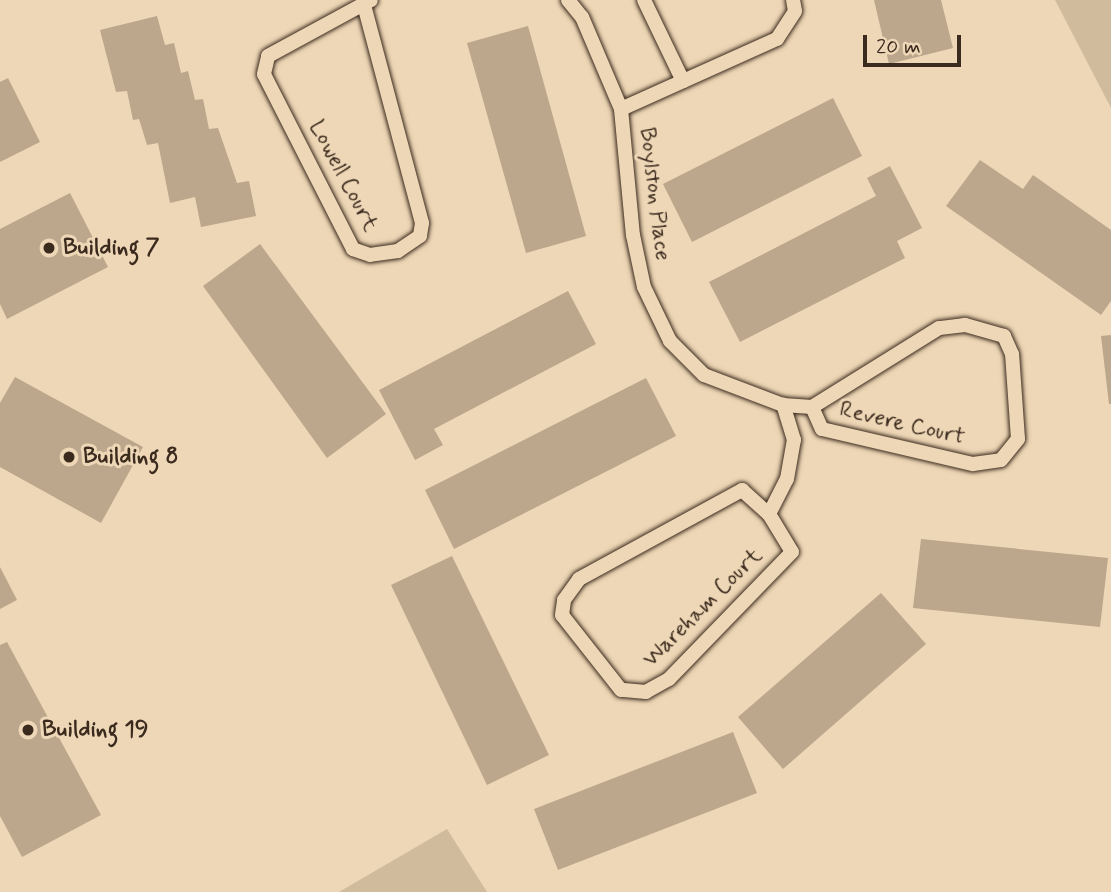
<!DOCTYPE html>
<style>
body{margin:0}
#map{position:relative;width:1111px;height:892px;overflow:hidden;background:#eed7b6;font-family:Mynerve,sans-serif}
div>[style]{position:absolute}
.green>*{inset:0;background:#d0bb9d}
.building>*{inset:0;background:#bca68c}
.roads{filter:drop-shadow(0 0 2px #3b2a1e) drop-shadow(0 0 2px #3b2a1e)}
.lane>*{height:14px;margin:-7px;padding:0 7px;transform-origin:7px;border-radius:7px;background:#eed7b6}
.dots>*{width:19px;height:19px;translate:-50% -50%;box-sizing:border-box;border:4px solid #eed7b6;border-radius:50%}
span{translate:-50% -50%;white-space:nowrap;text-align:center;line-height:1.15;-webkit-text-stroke:6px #eed7b6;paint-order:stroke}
.street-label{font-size:23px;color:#3b2a1e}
.poi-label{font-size:23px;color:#3b2a1e;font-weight:700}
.left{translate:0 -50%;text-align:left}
.scale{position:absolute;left:863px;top:35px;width:98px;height:32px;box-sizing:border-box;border:4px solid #3b2a1e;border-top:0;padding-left:9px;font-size:21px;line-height:24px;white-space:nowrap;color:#3b2a1e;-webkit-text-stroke:5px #eed7b6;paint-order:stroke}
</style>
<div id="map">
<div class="green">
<div style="clip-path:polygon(1055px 0,1111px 0,1111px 108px)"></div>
<div style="clip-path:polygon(447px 829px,487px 892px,339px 892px)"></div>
</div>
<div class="building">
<div style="clip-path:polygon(874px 0,941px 0,953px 48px,889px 64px)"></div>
<div style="clip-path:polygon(157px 16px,165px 45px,174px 43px,181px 73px,188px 71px,195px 100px,203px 99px,209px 129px,218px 128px,237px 183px,249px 181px,256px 216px,201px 227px,195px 197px,170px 203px,158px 143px,147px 145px,139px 119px,133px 120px,127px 91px,116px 92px,100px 30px)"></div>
<div style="clip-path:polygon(528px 26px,586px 236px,526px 253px,467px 43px)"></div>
<div style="clip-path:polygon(8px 78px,40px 142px,0 162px,0 82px)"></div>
<div style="clip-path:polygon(833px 98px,862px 156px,692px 242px,663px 184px)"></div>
<div style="clip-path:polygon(980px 160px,1023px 189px,1033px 175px,1111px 230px,1111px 301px,1101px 315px,946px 206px)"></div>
<div style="clip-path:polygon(890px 166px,922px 228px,897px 241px,905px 258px,740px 342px,709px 282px,876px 196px,867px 178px)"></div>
<div style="clip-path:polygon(70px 193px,108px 267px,7px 319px,0 304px,0 229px)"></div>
<div style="clip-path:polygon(260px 244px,386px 414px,327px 458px,203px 286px)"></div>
<div style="clip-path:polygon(568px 291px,596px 344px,434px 429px,443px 445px,415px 460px,379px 390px)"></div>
<div style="clip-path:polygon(1111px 335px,1111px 404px,1109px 404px,1101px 336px)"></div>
<div style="clip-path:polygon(15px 377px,143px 447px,101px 523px,0 467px,0 403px)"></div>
<div style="clip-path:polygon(646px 378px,676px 436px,454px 549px,425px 490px)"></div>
<div style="clip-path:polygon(921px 539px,1108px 558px,1100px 627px,913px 608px)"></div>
<div style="clip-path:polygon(452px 556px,549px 755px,487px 785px,391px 585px)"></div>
<div style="clip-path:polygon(0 567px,17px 600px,0 609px)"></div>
<div style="clip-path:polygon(881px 593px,926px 644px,783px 769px,738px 717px)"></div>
<div style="clip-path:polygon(7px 642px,101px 815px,22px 857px,0 816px,0 645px)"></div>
<div style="clip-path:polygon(733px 732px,757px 793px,558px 870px,534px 809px)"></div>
</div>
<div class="roads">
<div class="lane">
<div style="left:568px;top:0;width:22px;rotate:51deg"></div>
<div style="left:582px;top:17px;width:100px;rotate:67deg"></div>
<div style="left:621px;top:109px;width:127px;rotate:84.6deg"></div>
<div style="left:633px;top:235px;width:53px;rotate:78.1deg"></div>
<div style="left:644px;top:287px;width:60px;rotate:64.3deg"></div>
<div style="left:670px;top:341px;width:48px;rotate:45deg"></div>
<div style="left:704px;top:375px;width:85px;rotate:20.8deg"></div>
<div style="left:783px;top:405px;width:29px;rotate:4deg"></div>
<div style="left:812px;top:407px;width:24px;rotate:66deg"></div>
<div style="left:822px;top:429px;width:155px;rotate:13.1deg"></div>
<div style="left:973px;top:464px;width:28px;rotate:-8deg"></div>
<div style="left:1001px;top:460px;width:27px;rotate:-51deg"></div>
<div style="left:1018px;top:439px;width:85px;rotate:-94deg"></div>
<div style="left:1012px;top:354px;width:20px;rotate:-114deg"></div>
<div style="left:1004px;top:336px;width:41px;rotate:-164.2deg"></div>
<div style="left:965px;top:325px;width:26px;rotate:173deg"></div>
<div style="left:939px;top:328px;width:150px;rotate:148.1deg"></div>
<div style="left:644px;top:0;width:90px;rotate:64.3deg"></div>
<div style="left:364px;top:5px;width:226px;rotate:75.1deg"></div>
<div style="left:422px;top:223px;width:13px;rotate:99deg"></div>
<div style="left:420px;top:236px;width:27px;rotate:146deg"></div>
<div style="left:398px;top:251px;width:28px;rotate:172deg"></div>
<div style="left:370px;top:255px;width:18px;rotate:-161deg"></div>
<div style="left:353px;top:249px;width:196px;rotate:-117deg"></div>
<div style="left:264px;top:74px;width:18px;rotate:-77deg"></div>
<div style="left:268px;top:56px;width:117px;rotate:-28.5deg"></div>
<div style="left:621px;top:109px;width:171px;rotate:-24.2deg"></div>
<div style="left:777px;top:39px;width:33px;rotate:-57deg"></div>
<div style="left:795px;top:11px;width:11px;rotate:-100deg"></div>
<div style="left:742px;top:490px;width:36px;rotate:42deg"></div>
<div style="left:769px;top:514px;width:44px;rotate:58.8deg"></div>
<div style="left:792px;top:552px;width:177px;rotate:134.1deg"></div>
<div style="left:669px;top:679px;width:26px;rotate:151deg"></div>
<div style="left:646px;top:692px;width:25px;rotate:-175deg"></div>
<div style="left:621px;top:690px;width:95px;rotate:-128.2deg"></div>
<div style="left:562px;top:615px;width:15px;rotate:-82deg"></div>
<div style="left:564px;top:600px;width:26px;rotate:-54deg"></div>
<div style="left:579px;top:579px;width:186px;rotate:-28.6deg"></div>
<div style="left:769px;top:514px;width:39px;rotate:-63deg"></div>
<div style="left:787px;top:479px;width:40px;rotate:-80deg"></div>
<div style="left:794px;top:440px;width:37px;rotate:-107deg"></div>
</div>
</div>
<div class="dots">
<div style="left:49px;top:248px;background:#3b2a1e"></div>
<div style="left:69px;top:457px;background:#3b2a1e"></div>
<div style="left:28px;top:730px;background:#3b2a1e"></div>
</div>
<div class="street-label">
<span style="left:343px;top:176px;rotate:62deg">Lowell Court</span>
<span style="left:654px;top:194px;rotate:83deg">Boylston Place</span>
<span style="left:902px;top:424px;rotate:13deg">Revere Court</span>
<span style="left:703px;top:608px;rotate:-45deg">Wareham Court</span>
</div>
<div class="poi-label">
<span class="left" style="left:63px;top:248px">Building 7</span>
<span class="left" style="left:83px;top:457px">Building 8</span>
<span class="left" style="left:42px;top:730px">Building 19</span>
</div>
<div class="scale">20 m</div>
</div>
